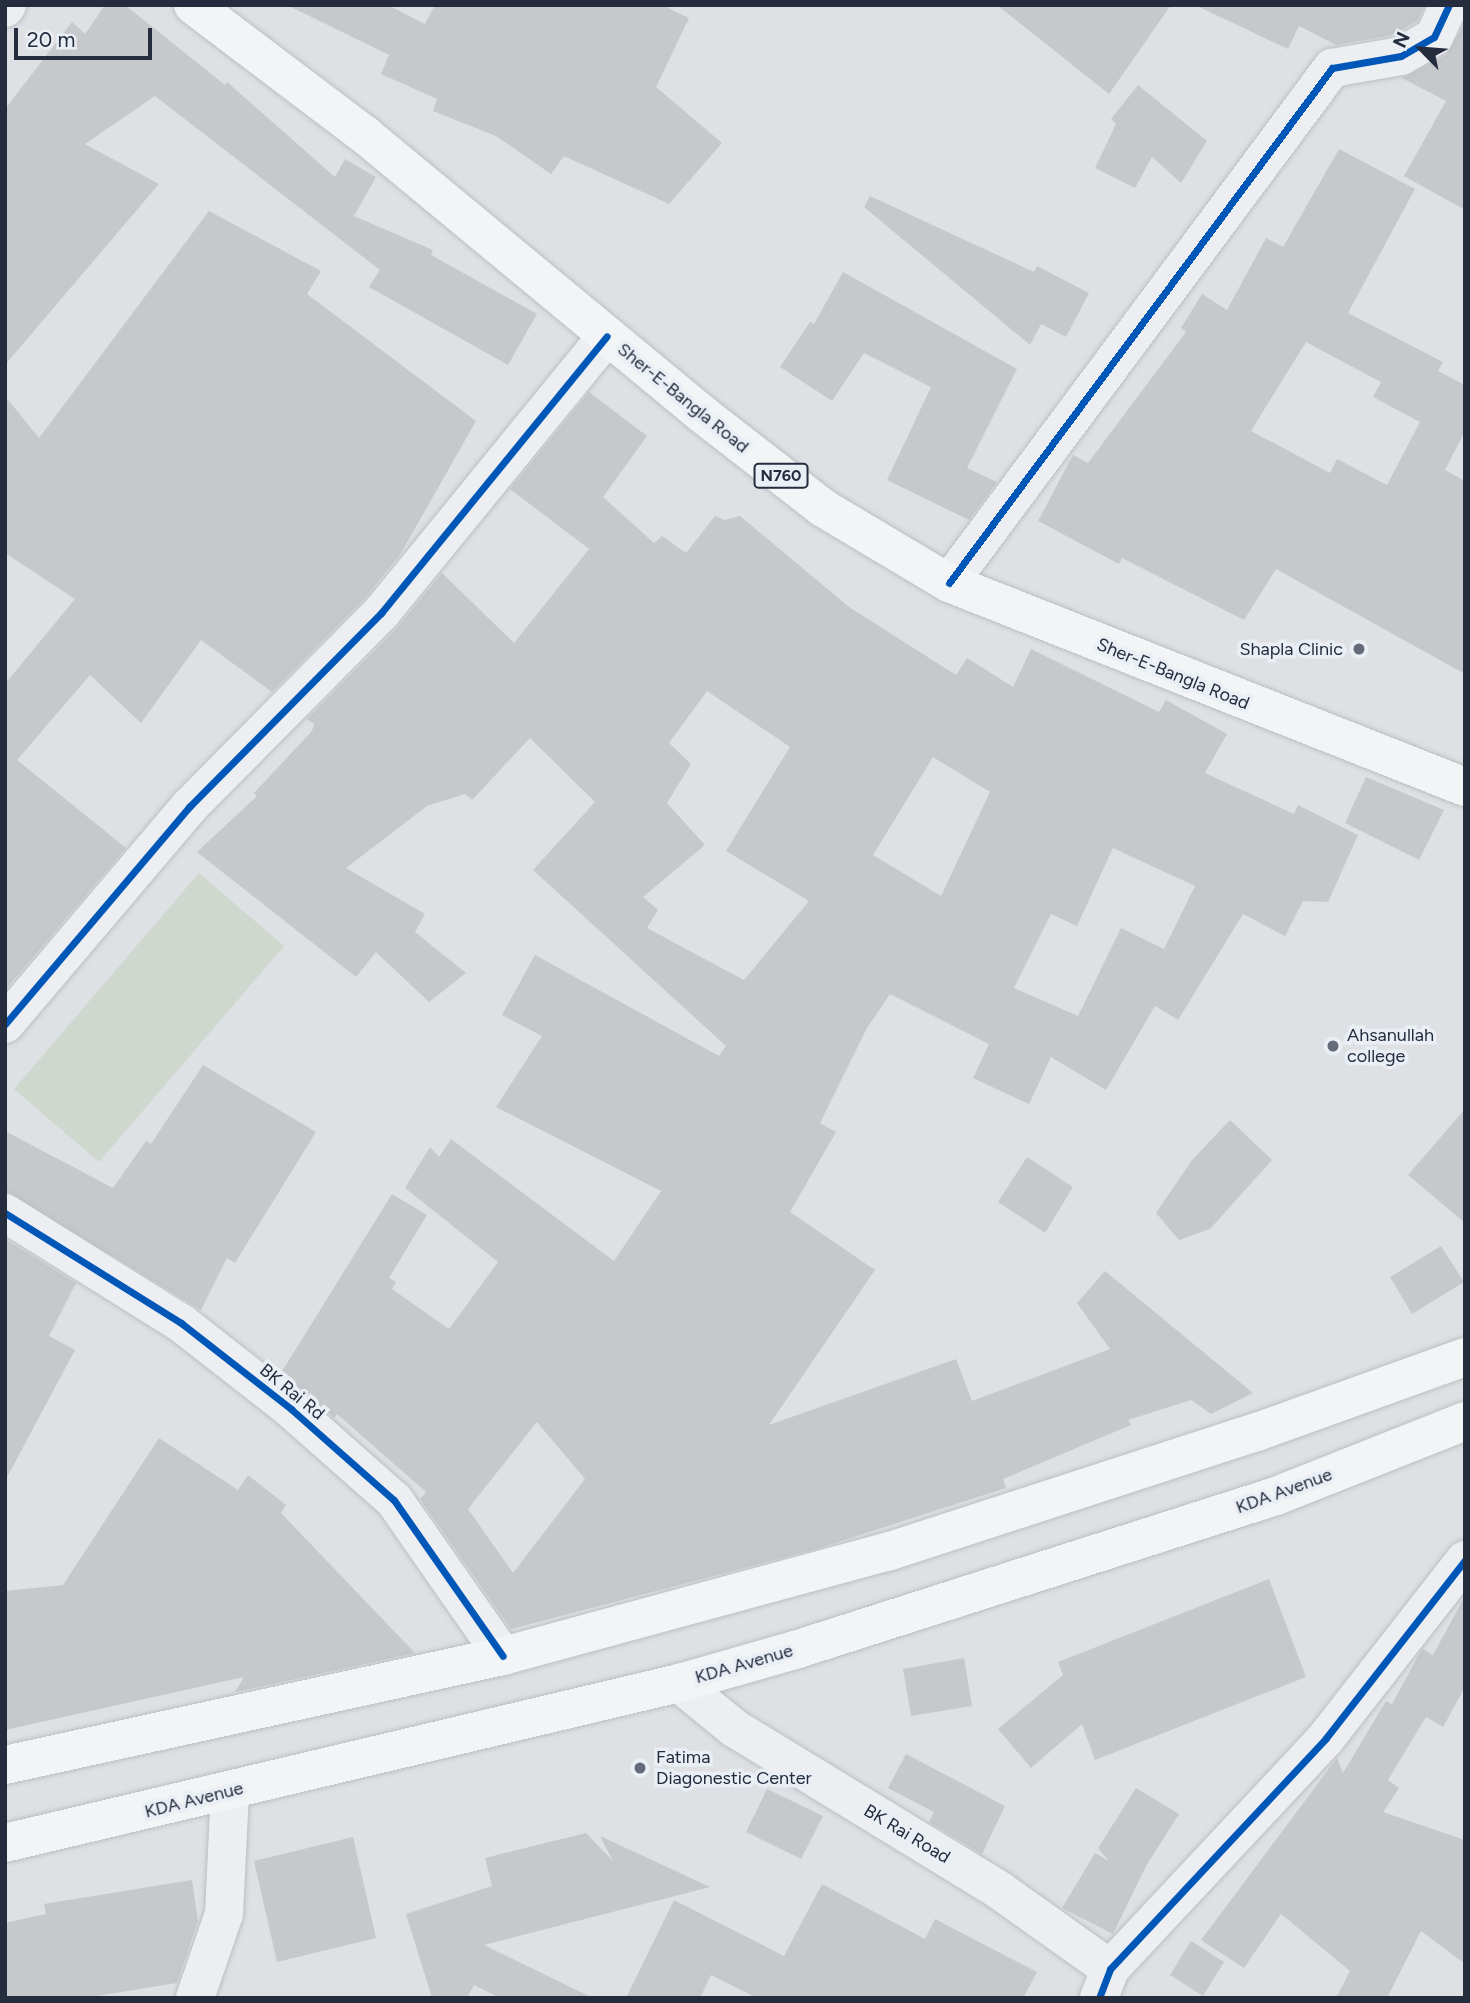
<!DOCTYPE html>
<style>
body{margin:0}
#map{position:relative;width:1470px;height:2003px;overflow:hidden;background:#dee0e4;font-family:Figtree,sans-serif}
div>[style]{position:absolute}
.green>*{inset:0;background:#ced8ce}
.building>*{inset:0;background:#c6c8cc}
.roads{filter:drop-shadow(0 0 2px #bcbec2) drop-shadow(0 0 2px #bcbec2)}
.street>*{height:38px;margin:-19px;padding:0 19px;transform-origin:19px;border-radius:19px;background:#edeef1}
.secondary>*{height:38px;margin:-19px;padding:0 19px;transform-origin:19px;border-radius:19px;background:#f2f4f5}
.highway>*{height:38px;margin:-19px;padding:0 19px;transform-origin:19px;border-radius:19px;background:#f2f4f5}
.cycleway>*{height:7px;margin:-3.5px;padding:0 3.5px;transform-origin:3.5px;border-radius:3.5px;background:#0057b8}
.dots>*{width:19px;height:19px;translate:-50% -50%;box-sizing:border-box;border:4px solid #eaeef5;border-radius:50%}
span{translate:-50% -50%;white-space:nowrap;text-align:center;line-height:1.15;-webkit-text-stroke:7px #eaeef5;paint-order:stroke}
.shield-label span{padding:2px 5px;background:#eaeef5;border:2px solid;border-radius:5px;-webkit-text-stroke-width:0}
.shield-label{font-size:16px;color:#242c3e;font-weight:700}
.street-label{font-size:18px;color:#242c3e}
.poi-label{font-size:18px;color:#242c3e}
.right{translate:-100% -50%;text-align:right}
.left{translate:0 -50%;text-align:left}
.frame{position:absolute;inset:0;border:7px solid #242c3e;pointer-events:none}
.north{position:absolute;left:1386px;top:14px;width:70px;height:70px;-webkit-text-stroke:5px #eaeef5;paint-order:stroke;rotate:295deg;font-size:19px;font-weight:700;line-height:28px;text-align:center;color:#242c3e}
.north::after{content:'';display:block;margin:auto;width:24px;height:32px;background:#242c3e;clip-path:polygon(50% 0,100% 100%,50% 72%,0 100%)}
.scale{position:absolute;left:14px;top:28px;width:138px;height:32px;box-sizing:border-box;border:4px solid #242c3e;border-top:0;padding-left:9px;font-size:21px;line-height:24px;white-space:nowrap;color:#242c3e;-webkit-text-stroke:5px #eaeef5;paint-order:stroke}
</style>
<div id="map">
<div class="green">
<div style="clip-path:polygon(199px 873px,284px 946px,99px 1162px,14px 1089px)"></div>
</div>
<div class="building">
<div style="clip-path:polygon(105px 5px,125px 5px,225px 85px,227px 82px,335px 177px,345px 159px,376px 177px,354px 216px,433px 250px,431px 255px,537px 314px,508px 365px,369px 287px,380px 270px,155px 96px,85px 144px,159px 184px,5px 365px,5px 109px,72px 22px,85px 34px)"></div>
<div style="clip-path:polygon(287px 5px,388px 5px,425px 24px,435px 5px,662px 5px,689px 18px,656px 87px,722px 143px,669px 204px,564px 156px,551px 174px,496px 136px,433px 111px,437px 99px,381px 74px,389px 55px)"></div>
<div style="clip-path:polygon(997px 5px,1171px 5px,1109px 94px)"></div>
<div style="clip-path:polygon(1195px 5px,1425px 5px,1417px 21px,1393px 35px,1336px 45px,1299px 26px,1288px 49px)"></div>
<div style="clip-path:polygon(1465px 23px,1465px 210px,1404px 176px,1446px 101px,1402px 78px,1446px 55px)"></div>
<div style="clip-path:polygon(1138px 85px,1207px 141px,1181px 183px,1152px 157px,1135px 188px,1095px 168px,1116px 124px,1111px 119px)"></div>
<div style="clip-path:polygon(evenodd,1339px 149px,1415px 189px,1348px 313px,1443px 362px,1438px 371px,1465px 385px,1465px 431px,1445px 470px,1465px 481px,1465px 674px,1276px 569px,1244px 620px,1122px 558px,1119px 564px,1038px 521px,1073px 455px,1088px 463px,1186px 332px,1181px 328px,1202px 294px,1227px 310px,1266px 238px,1283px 247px,1339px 149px,1306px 342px,1381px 382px,1373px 397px,1420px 422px,1387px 485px,1337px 459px,1330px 473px,1251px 431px,1306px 342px)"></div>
<div style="clip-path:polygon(870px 196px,1034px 272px,1037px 266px,1089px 293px,1066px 337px,1041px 324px,1030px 345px,864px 207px)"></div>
<div style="clip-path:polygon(209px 211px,321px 271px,307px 294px,476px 421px,401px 553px,365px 598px,272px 692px,201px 640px,141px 723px,90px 675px,17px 760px,126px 848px,5px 990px,5px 684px,75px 599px,5px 553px,5px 396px,39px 438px)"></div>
<div style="clip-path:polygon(843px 272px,1017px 369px,967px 468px,997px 482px,969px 520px,887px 480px,931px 387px,864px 353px,832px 401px,780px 367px,810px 322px,814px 324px)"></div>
<div style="clip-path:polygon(evenodd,589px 392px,647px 436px,603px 497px,654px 543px,662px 536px,686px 553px,715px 516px,725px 520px,740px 516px,849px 607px,956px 675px,967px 658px,1013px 687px,1031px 649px,1159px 712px,1166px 700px,1227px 734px,1205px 773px,1294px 814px,1298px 805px,1358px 835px,1328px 902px,1303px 901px,1285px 936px,1243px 914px,1178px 1020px,1155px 1006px,1106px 1090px,1051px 1057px,1029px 1104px,973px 1078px,989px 1044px,890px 994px,867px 1028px,820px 1123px,836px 1132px,790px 1212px,875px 1270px,769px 1425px,956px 1359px,972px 1401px,1110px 1349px,1077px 1303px,1105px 1271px,1253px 1393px,1211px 1414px,1191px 1400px,1128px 1420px,1131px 1425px,1003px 1479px,1006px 1488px,816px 1549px,511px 1629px,420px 1499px,426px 1492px,337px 1414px,334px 1418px,281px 1373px,392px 1194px,427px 1215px,389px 1278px,396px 1282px,392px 1289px,449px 1329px,498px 1262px,405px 1188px,430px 1147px,439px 1157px,451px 1139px,614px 1261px,661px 1191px,496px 1107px,542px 1036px,502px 1015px,535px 955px,719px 1056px,726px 1046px,533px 870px,595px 802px,530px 738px,472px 800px,465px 794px,427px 806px,346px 868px,425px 914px,415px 932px,466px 973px,429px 1002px,376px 952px,356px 977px,197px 852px,257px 796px,254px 793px,312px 731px,314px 724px,307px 719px,397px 628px,442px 573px,514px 643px,589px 549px,510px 489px,589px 392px,707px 691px,790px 747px,726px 851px,809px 901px,744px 980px,647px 928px,658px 910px,643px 897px,705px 845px,667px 803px,691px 764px,669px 743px,707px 691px,589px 392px,933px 757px,990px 792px,941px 896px,873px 855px,933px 757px,589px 392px,1113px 848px,1195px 886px,1164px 949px,1121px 928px,1078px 1016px,1014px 988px,1051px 914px,1077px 926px,1113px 848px,589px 392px,537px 1422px,585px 1479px,513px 1573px,468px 1509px,537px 1422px)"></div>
<div style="clip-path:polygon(1366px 777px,1444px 810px,1419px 860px,1345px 823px)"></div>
<div style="clip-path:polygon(203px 1065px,316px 1132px,235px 1263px,227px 1258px,201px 1310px,5px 1191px,5px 1131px,113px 1188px,146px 1141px,151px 1144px)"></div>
<div style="clip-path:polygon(1465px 1109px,1465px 1223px,1408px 1175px)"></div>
<div style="clip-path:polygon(1230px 1120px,1272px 1160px,1210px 1229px,1179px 1240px,1156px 1213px,1192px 1160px)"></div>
<div style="clip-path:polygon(1027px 1157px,1073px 1187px,1045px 1233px,998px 1202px)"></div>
<div style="clip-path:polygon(5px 1239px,76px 1283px,49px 1336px,75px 1350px,5px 1481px)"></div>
<div style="clip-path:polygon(1441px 1246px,1464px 1282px,1412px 1314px,1390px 1277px)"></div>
<div style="clip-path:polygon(159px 1438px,238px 1490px,248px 1475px,286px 1505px,281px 1513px,415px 1653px,235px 1692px,244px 1677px,5px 1730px,5px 1591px,63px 1585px)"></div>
<div style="clip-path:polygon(1269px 1579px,1306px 1677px,1095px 1760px,1082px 1724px,1031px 1768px,998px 1729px,1063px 1675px,1058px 1662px)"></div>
<div style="clip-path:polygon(1465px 1596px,1465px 1687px,1443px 1727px,1426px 1717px,1388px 1780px,1399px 1788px,1383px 1812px,1465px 1840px,1465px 1964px,1421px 1931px,1387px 1998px,1336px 1998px,1350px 1971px,1281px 1914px,1244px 1968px,1201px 1940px,1337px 1758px,1343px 1773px,1386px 1701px,1392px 1704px,1418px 1656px,1423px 1649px,1433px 1655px)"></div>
<div style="clip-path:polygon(964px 1658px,972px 1706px,911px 1716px,903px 1669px)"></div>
<div style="clip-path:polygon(906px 1754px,1005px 1806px,982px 1854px,929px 1822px,934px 1812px,888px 1788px)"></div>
<div style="clip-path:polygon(1136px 1788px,1179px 1814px,1146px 1866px,1113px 1934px,1062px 1908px,1095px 1853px,1109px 1861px,1098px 1848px)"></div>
<div style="clip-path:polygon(767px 1789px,823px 1816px,801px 1859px,746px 1832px)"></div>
<div style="clip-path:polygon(586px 1833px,613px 1861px,600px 1836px,710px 1887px,484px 1945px,593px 1998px,500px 1998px,474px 1985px,467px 1998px,432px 1998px,406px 1914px,492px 1886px,485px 1858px)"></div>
<div style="clip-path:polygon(353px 1837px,376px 1938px,277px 1962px,254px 1861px)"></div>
<div style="clip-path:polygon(192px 1880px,198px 1921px,177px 1983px,85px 1998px,5px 1998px,5px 1923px,46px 1914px,44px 1904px)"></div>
<div style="clip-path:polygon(822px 1884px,925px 1939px,935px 1919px,1037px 1972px,1023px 1998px,757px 1998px,711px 1975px,700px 1998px,626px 1998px,674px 1900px,784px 1956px)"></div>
<div style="clip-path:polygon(1191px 1941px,1224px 1962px,1203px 1996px,1170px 1975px)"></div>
</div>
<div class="roads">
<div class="street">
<div style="left:5px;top:8px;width:4px;rotate:-56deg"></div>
<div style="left:949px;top:583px;width:642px;rotate:-53.36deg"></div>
<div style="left:1332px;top:68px;width:70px;rotate:-9.9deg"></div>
<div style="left:1401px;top:56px;width:38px;rotate:-30deg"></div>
<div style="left:1434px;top:37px;width:35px;rotate:-65deg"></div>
<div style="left:5px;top:1024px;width:285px;rotate:-49.7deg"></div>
<div style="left:189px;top:807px;width:273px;rotate:-45.3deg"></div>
<div style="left:381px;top:613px;width:357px;rotate:-50.8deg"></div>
<div style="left:5px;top:1213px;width:208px;rotate:32deg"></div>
<div style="left:181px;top:1323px;width:140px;rotate:38deg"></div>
<div style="left:291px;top:1409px;width:137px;rotate:41.5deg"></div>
<div style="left:394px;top:1500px;width:190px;rotate:55.1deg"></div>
<div style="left:679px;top:1683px;width:71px;rotate:39.3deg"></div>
<div style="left:734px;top:1728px;width:311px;rotate:31.4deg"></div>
<div style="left:999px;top:1890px;width:136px;rotate:35.4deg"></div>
<div style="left:195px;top:1998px;width:89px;rotate:-71deg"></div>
<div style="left:224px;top:1914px;width:123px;rotate:-87.2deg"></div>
<div style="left:1099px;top:1998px;width:31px;rotate:-69deg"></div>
<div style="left:1110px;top:1969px;width:316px;rotate:-46.9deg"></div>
<div style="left:1326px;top:1738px;width:226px;rotate:-52deg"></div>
</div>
<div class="secondary">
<div style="left:5px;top:1765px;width:510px;rotate:-12.35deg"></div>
<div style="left:503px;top:1656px;width:398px;rotate:-15.2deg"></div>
<div style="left:887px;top:1552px;width:389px;rotate:-18deg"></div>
<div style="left:1257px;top:1432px;width:221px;rotate:-19.8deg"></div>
<div style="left:5px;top:1843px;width:693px;rotate:-13.35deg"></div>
<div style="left:679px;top:1683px;width:121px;rotate:-15.9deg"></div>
<div style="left:795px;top:1650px;width:505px;rotate:-17.75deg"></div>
<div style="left:1276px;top:1496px;width:203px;rotate:-21.6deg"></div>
</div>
<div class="highway">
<div style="left:193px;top:5px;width:216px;rotate:37.1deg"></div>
<div style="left:365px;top:135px;width:438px;rotate:39.6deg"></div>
<div style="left:702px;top:414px;width:153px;rotate:37.8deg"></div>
<div style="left:823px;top:508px;width:147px;rotate:30.8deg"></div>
<div style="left:949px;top:583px;width:555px;rotate:21.57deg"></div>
</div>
</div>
<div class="cycleway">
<div style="left:949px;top:583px;width:642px;rotate:-53.36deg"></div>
<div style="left:1332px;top:68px;width:70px;rotate:-9.9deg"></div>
<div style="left:1401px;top:56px;width:38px;rotate:-30deg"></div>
<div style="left:1434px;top:37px;width:35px;rotate:-65deg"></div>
<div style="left:5px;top:1024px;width:285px;rotate:-49.7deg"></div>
<div style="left:189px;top:807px;width:273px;rotate:-45.3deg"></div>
<div style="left:381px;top:613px;width:357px;rotate:-50.8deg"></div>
<div style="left:5px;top:1213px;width:208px;rotate:32deg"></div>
<div style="left:181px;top:1323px;width:140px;rotate:38deg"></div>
<div style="left:291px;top:1409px;width:137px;rotate:41.5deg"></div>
<div style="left:394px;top:1500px;width:190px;rotate:55.1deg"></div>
<div style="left:1099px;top:1998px;width:31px;rotate:-69deg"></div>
<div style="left:1110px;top:1969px;width:316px;rotate:-46.9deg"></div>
<div style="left:1326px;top:1738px;width:226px;rotate:-52deg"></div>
</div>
<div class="dots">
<div style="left:1359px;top:649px;background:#656b78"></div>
<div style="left:1333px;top:1046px;background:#656b78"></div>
<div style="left:640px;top:1768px;background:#656b78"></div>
</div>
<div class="shield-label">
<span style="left:781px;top:476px">N760</span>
</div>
<div class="street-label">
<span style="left:683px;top:398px;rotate:39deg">Sher-E-Bangla Road</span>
<span style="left:1173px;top:674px;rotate:22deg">Sher-E-Bangla Road</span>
<span style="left:292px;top:1392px;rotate:39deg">BK Rai Rd</span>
<span style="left:1284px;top:1491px;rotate:-20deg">KDA Avenue</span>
<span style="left:744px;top:1664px;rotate:-16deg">KDA Avenue</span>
<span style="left:194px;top:1800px;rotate:-14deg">KDA Avenue</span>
<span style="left:907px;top:1834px;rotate:31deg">BK Rai Road</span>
</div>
<div class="poi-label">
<span class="right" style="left:1343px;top:649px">Shapla Clinic</span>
<span class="left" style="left:1347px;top:1046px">Ahsanullah<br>college</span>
<span class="left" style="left:656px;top:1768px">Fatima<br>Diagonestic Center</span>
</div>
<div class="frame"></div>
<div class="north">N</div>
<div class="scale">20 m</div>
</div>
